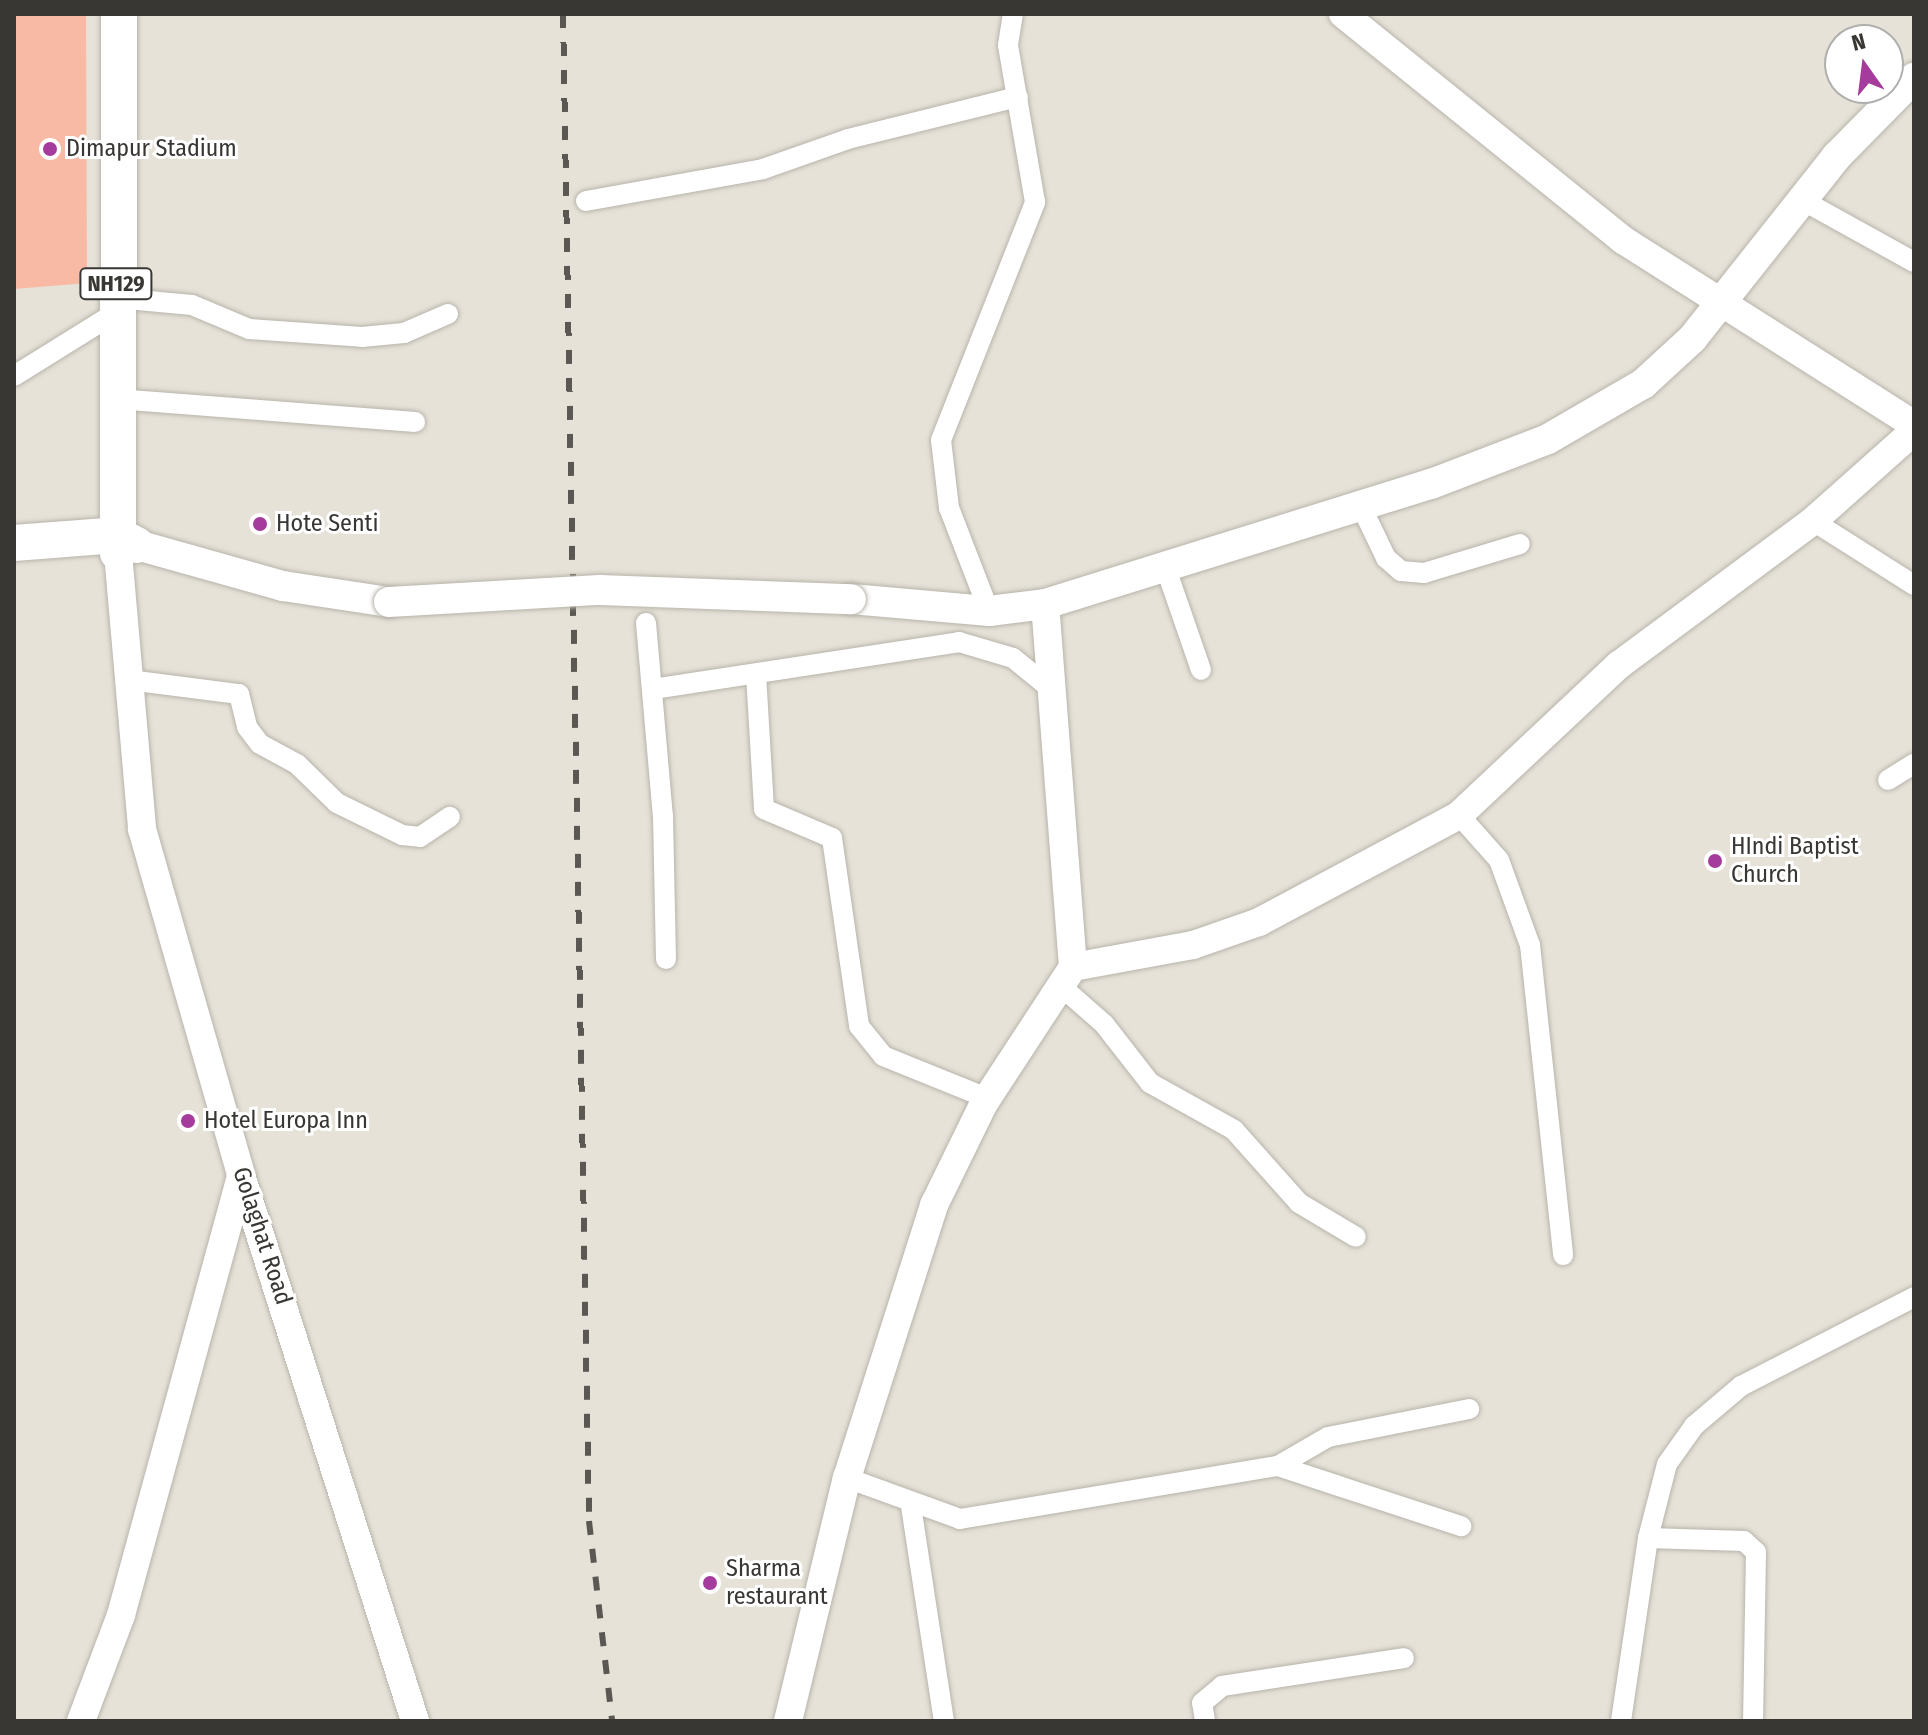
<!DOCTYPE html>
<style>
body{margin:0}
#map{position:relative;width:1928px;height:1735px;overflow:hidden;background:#e6e2d8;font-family:"Fira Sans Condensed",sans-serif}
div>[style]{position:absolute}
.green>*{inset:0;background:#f8baa4}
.roads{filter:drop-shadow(0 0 2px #b8b4ab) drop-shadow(0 0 2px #b8b4ab)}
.street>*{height:20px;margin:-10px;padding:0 10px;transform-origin:10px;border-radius:10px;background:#fff}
.secondary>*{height:28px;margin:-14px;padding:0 14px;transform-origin:14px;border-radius:14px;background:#fff}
.primary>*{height:30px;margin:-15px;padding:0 15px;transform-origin:15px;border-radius:15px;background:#fff}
.highway>*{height:36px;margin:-18px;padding:0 18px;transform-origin:18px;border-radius:18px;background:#fff}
.rail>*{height:6px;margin-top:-3px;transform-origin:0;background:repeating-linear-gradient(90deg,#5b5853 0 14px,transparent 0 28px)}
.bridges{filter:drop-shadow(0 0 2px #b8b4ab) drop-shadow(0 0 2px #b8b4ab)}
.primary-bridge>*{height:30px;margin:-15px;padding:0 15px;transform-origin:15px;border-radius:15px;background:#fff}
.dots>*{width:22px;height:22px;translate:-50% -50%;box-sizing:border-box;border:4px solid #fff;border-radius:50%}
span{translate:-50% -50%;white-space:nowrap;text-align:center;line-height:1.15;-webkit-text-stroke:6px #fff;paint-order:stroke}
.shield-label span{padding:2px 6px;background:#fff;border:2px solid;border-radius:6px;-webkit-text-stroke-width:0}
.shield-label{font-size:22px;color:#393733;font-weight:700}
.poi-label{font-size:24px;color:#393733}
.left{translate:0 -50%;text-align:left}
.street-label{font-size:24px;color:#393733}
.frame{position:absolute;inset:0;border:16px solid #393733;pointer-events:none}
.north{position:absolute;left:1824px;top:24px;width:80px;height:80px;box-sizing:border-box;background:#fff;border:2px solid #b0afad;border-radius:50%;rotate:346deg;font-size:22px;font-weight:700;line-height:32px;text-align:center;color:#393733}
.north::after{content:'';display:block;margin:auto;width:28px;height:36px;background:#a43b9d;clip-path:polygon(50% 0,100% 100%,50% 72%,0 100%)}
</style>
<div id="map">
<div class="green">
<div style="clip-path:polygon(14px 14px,86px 14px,87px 283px,14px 289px)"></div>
</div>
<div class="roads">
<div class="street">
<div style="left:586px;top:201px;width:180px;rotate:-10.2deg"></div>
<div style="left:763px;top:169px;width:90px;rotate:-19.4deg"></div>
<div style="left:848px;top:139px;width:175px;rotate:-13.9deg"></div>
<div style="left:1804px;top:201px;width:126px;rotate:29deg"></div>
<div style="left:117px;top:298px;width:75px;rotate:5.3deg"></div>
<div style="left:192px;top:305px;width:62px;rotate:22.8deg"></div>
<div style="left:249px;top:329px;width:113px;rotate:4deg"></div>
<div style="left:362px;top:337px;width:42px;rotate:-5.4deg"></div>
<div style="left:404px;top:333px;width:48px;rotate:-23.4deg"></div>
<div style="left:14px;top:376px;width:121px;rotate:-31.9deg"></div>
<div style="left:117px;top:399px;width:299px;rotate:4.4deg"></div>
<div style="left:1361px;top:506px;width:58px;rotate:64.3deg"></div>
<div style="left:1386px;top:558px;width:20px;rotate:41deg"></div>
<div style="left:1401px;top:571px;width:23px;rotate:5deg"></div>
<div style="left:1424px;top:573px;width:100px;rotate:-16.8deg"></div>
<div style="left:1813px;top:521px;width:120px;rotate:32.4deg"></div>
<div style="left:1165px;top:566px;width:110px;rotate:70.9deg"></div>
<div style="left:989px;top:611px;width:110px;rotate:-111.2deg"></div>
<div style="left:949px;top:508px;width:68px;rotate:-96.7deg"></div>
<div style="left:941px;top:440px;width:256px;rotate:-68.4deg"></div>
<div style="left:1035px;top:202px;width:159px;rotate:-99.8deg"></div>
<div style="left:1008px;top:45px;width:31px;rotate:-81deg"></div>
<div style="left:646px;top:623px;width:194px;rotate:85deg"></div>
<div style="left:663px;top:816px;width:143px;rotate:88.8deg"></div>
<div style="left:756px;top:674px;width:135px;rotate:86.6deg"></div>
<div style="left:764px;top:809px;width:74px;rotate:23.1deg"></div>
<div style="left:832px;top:838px;width:190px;rotate:81.8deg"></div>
<div style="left:859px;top:1026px;width:38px;rotate:51deg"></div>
<div style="left:883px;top:1056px;width:112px;rotate:22deg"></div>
<div style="left:129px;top:680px;width:111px;rotate:7.3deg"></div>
<div style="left:239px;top:694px;width:34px;rotate:76deg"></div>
<div style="left:247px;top:727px;width:21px;rotate:53deg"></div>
<div style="left:260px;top:744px;width:42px;rotate:28.4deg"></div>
<div style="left:297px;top:764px;width:56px;rotate:44.3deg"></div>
<div style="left:337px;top:803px;width:72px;rotate:26.2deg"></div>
<div style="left:402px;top:835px;width:18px;rotate:6deg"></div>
<div style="left:420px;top:837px;width:36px;rotate:-34deg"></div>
<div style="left:653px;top:689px;width:310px;rotate:-8.7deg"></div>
<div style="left:959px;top:642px;width:56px;rotate:16.5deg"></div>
<div style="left:1013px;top:658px;width:49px;rotate:39.2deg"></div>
<div style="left:1888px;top:780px;width:31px;rotate:-32deg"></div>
<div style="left:1459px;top:815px;width:60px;rotate:48.4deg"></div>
<div style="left:1499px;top:860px;width:90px;rotate:70deg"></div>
<div style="left:1530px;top:945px;width:312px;rotate:83.9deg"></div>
<div style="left:1063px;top:988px;width:55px;rotate:41.3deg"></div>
<div style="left:1104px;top:1024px;width:75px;rotate:52.1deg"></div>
<div style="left:1150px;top:1083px;width:96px;rotate:29.2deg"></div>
<div style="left:1234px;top:1130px;width:98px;rotate:48.3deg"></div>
<div style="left:1299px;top:1203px;width:66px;rotate:30.8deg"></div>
<div style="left:1278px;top:1466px;width:58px;rotate:-30.1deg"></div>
<div style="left:1328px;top:1437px;width:144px;rotate:-11.2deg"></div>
<div style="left:847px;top:1478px;width:120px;rotate:19.9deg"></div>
<div style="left:960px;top:1519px;width:322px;rotate:-9.5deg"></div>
<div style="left:1278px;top:1466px;width:193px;rotate:18.2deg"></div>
<div style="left:911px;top:1506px;width:218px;rotate:81.3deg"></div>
<div style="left:1648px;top:1538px;width:96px;rotate:1.8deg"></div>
<div style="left:1744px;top:1541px;width:16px;rotate:43deg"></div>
<div style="left:1756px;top:1552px;width:169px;rotate:91deg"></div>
<div style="left:1205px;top:1721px;width:18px;rotate:-99deg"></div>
<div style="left:1202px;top:1703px;width:26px;rotate:-40deg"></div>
<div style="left:1222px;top:1686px;width:184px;rotate:-8.7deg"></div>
<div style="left:1621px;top:1721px;width:185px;rotate:-81.6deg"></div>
<div style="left:1648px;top:1538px;width:76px;rotate:-75.6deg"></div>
<div style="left:1667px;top:1464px;width:47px;rotate:-54.6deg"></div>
<div style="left:1694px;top:1426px;width:62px;rotate:-40.4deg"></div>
<div style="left:1741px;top:1386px;width:195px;rotate:-27.2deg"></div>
</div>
<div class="secondary">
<div style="left:1343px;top:14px;width:360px;rotate:38.9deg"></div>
<div style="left:1623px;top:240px;width:345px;rotate:32.4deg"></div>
<div style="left:118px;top:553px;width:277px;rotate:85deg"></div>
<div style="left:142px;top:829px;width:360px;rotate:74deg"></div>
<div style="left:241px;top:1175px;width:573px;rotate:72.32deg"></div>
<div style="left:1073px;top:967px;width:122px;rotate:-10.4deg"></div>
<div style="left:1193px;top:945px;width:70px;rotate:-19.2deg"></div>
<div style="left:1259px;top:922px;width:227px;rotate:-28.1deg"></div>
<div style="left:1459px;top:815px;width:219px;rotate:-43.2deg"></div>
<div style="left:1619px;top:665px;width:242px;rotate:-36.6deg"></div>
<div style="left:1813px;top:521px;width:135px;rotate:-41.7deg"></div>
<div style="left:81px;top:1721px;width:113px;rotate:-69.3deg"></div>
<div style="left:121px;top:1615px;width:456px;rotate:-74.7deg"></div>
<div style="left:788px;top:1721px;width:250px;rotate:-76.4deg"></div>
<div style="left:847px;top:1478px;width:287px;rotate:-72.3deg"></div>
<div style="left:934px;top:1205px;width:114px;rotate:-63.9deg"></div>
<div style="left:984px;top:1103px;width:163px;rotate:-56.8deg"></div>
<div style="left:1073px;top:967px;width:364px;rotate:-94.4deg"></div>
</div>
<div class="primary">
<div style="left:137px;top:545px;width:152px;rotate:15.7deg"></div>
<div style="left:283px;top:586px;width:107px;rotate:8.6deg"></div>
<div style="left:851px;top:599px;width:139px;rotate:5deg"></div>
<div style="left:989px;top:611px;width:56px;rotate:-7.1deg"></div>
<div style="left:1045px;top:604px;width:404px;rotate:-17.3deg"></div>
<div style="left:1431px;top:484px;width:125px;rotate:-21deg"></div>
<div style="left:1548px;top:439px;width:110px;rotate:-30.1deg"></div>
<div style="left:1643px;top:384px;width:67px;rotate:-42.6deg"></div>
<div style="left:1692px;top:339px;width:233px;rotate:-51.6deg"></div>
<div style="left:1837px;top:156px;width:110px;rotate:-45.4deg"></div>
</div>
<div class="highway">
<div style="left:14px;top:543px;width:103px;rotate:-4.4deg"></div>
<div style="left:117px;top:535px;width:22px;rotate:27deg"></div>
<div style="left:118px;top:553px;width:539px;rotate:-89.89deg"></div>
</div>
</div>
<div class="rail">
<div style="left:563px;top:14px;width:1507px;rotate:89.01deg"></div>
<div style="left:589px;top:1521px;width:201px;rotate:83.4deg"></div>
</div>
<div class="bridges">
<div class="primary-bridge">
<div style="left:389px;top:602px;width:211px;rotate:-3.3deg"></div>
<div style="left:600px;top:590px;width:251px;rotate:2.1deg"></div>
</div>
</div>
<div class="dots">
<div style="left:50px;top:149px;background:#a43b9d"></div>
<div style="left:260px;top:524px;background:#a43b9d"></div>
<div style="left:1715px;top:861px;background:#a43b9d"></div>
<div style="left:188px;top:1121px;background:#a43b9d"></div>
<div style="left:710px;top:1583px;background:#a43b9d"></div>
</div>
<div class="shield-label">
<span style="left:116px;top:284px">NH129</span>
</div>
<div class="poi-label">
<span class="left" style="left:66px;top:149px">Dimapur Stadium</span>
<span class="left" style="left:276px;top:524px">Hote Senti</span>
<span class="left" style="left:1731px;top:861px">HIndi Baptist<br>Church</span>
<span class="left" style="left:204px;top:1121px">Hotel Europa Inn</span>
<span class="left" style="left:726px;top:1583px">Sharma<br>restaurant</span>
</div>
<div class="street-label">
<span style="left:262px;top:1236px;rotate:72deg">Golaghat Road</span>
</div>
<div class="frame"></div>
<div class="north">N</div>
</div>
